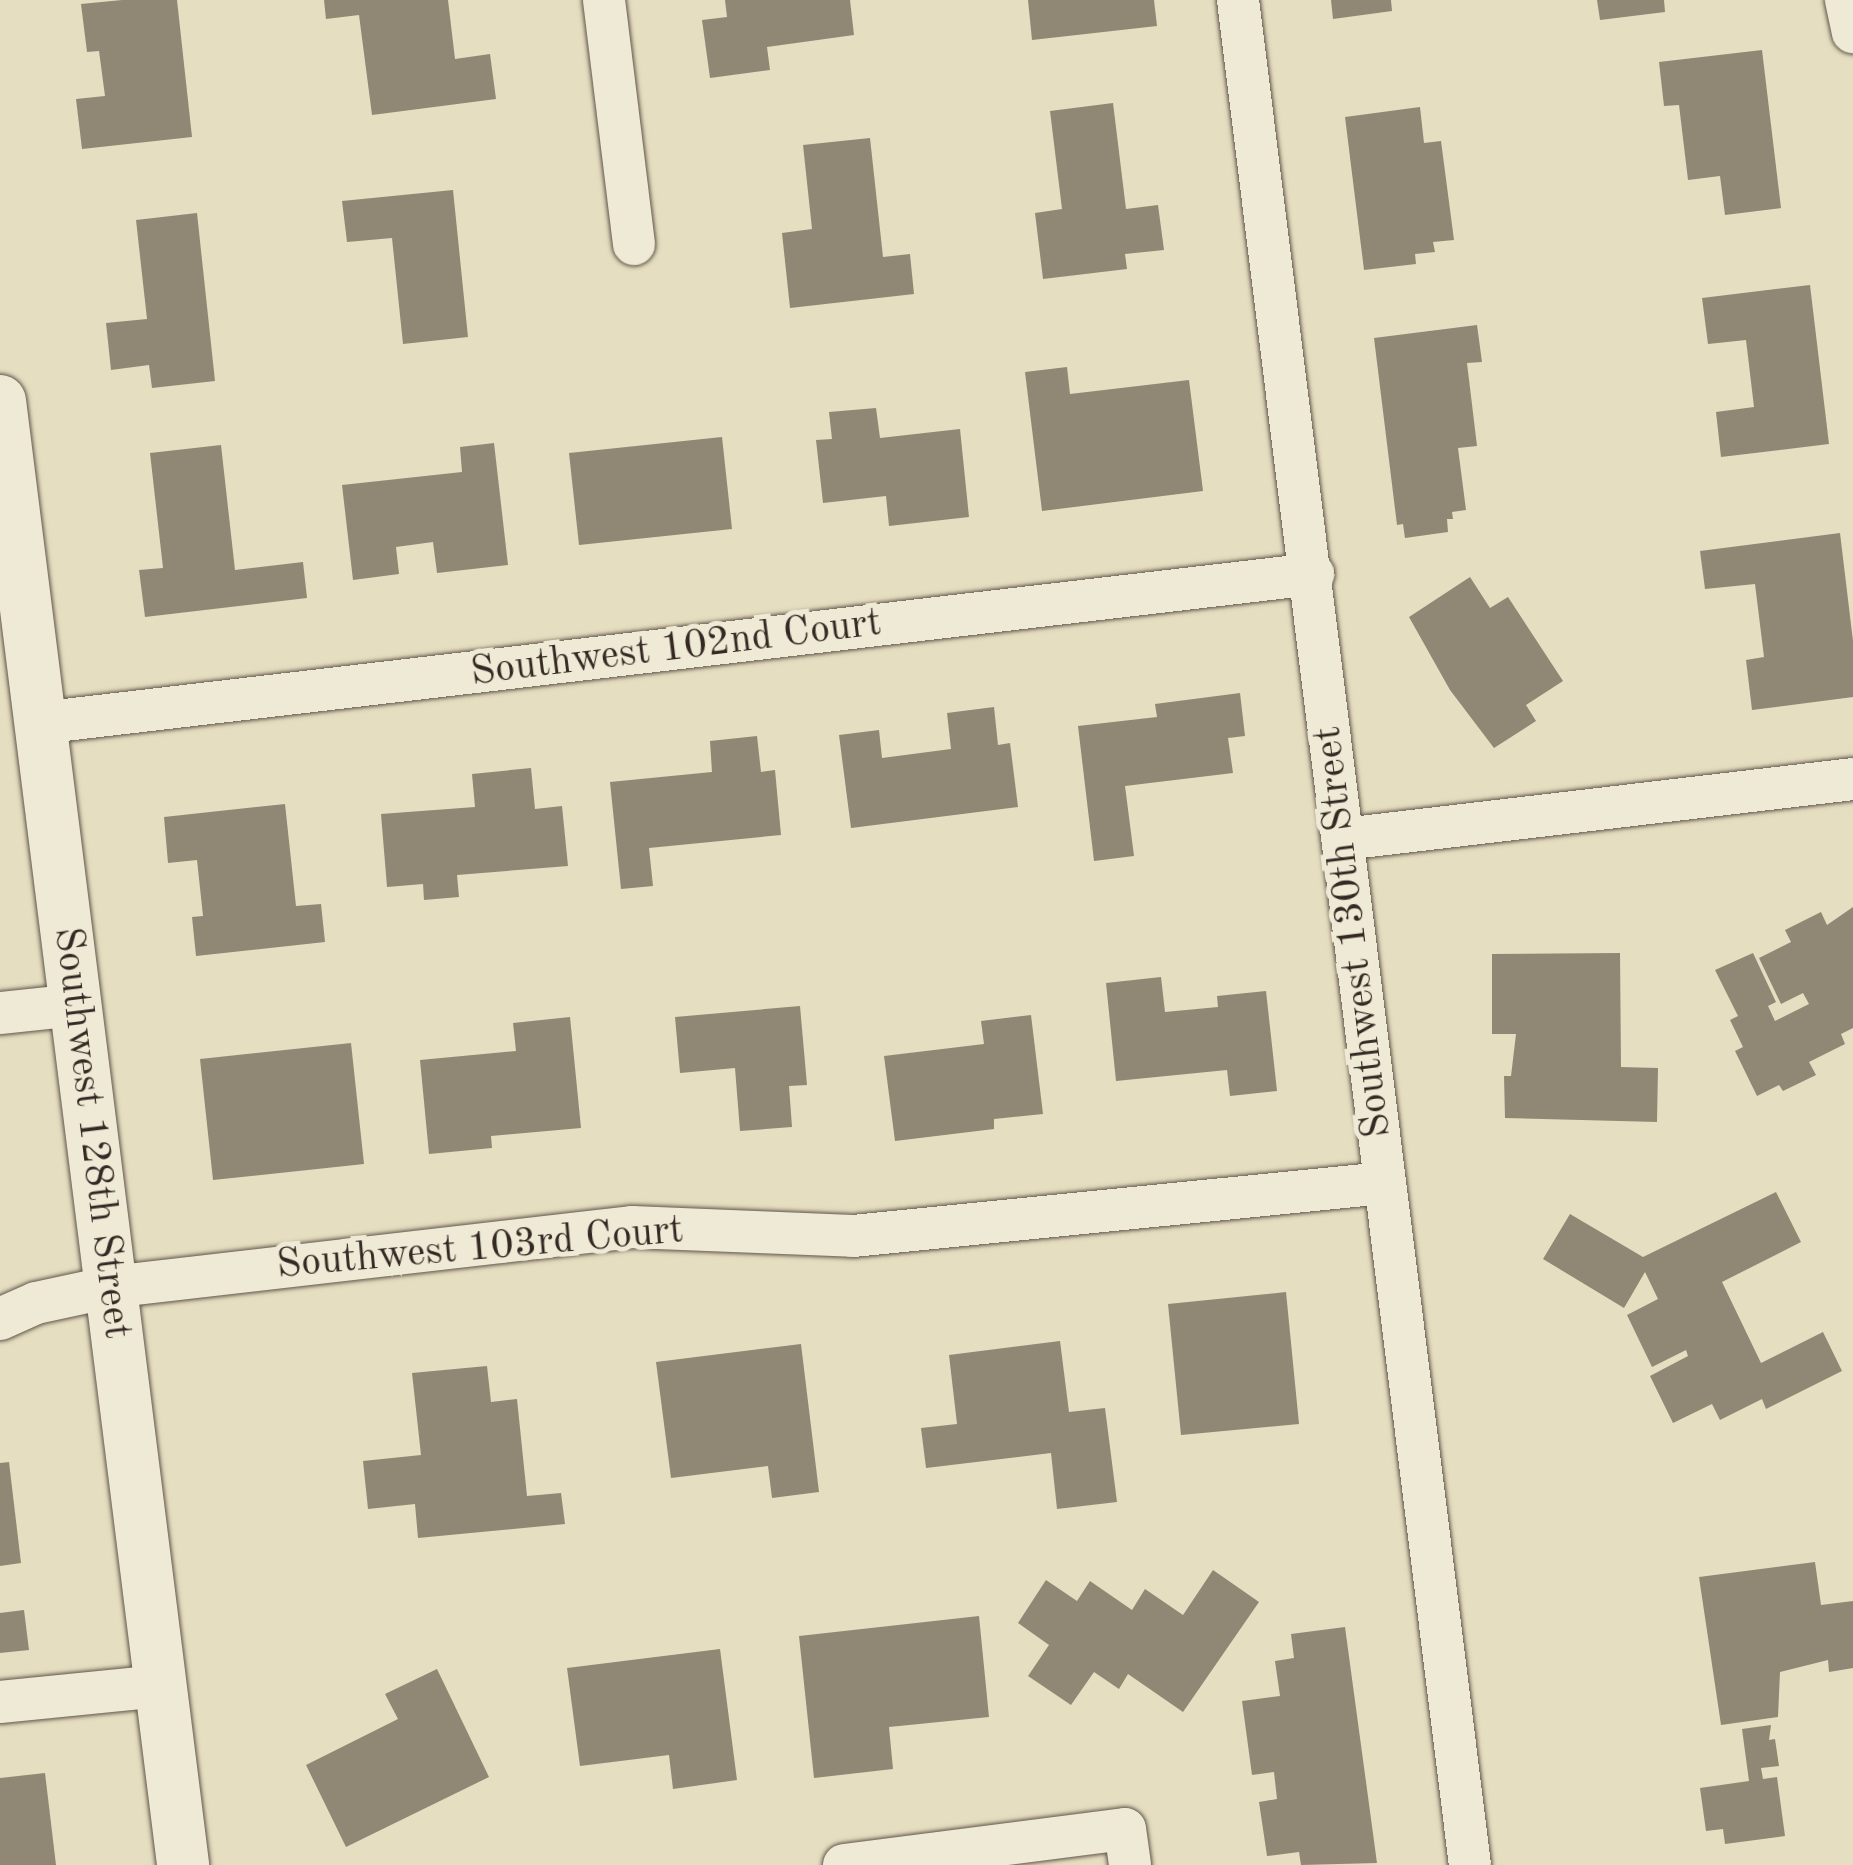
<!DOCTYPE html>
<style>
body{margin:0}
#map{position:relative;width:1853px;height:1865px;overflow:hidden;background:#e6dec0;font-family:"Old Standard TT",serif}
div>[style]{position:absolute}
.building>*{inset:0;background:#918775}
.roads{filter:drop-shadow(0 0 2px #61564b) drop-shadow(0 0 2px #61564b)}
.minor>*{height:42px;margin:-21px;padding:0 21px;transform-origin:21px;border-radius:21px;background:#efead6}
.tertiary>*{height:52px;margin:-26px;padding:0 26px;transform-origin:26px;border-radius:26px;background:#efead6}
span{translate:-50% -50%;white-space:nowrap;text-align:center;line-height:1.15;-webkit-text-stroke:10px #efead6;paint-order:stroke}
.street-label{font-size:40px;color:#352924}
</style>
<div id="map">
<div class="building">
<div style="clip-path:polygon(122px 0,177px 0,192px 137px,82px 149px,76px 99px,105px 96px,99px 51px,87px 52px,81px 4px)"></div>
<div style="clip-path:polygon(324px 0,448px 0,455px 59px,490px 54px,496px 99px,372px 115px,359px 15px,326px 19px)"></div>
<div style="clip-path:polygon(725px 0,850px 0,854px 35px,767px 47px,770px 70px,710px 78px,702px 20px,727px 17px)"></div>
<div style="clip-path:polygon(1028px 0,1154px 0,1157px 26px,1032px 40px)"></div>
<div style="clip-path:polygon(1331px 0,1391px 0,1392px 11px,1333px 19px)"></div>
<div style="clip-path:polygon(1597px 0,1664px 0,1665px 12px,1600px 20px)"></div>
<div style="clip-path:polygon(1762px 50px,1781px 208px,1725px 215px,1720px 176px,1688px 180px,1679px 105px,1664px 106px,1659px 62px)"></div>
<div style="clip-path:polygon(1113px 103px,1126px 209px,1158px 205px,1164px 250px,1125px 254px,1127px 269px,1043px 279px,1035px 213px,1062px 209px,1050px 111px)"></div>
<div style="clip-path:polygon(1420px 107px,1424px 143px,1441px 141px,1454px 240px,1433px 242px,1435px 252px,1415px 254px,1416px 264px,1364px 270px,1345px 117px)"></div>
<div style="clip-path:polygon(870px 138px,883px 257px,910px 254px,914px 294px,790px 308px,782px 233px,812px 229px,803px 145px)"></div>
<div style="clip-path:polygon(453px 190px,468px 337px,403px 344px,392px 238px,347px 242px,342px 201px)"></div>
<div style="clip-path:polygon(197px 213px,215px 381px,152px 388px,149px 365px,111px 370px,106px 323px,147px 319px,136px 220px)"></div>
<div style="clip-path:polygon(1810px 285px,1829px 444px,1721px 457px,1716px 412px,1754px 407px,1746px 340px,1708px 344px,1702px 298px)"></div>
<div style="clip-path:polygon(1477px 325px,1482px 362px,1467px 363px,1477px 446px,1458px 448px,1466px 510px,1452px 512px,1453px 519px,1447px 519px,1448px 532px,1405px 538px,1403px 524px,1397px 525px,1374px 338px)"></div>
<div style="clip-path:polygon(1067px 367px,1070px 394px,1189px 380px,1203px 491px,1042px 511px,1025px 372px)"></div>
<div style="clip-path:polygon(876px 408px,880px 438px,960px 429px,969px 517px,889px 526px,886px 496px,823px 503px,816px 440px,832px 439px,829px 412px)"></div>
<div style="clip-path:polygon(722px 437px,732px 529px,579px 545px,569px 453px)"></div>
<div style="clip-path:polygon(494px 443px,508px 565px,437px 573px,433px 542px,396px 547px,399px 574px,353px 580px,342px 485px,462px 472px,460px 447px)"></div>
<div style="clip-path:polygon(221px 445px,235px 570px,303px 562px,307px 598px,145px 617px,139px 570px,163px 568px,150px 453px)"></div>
<div style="clip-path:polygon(1840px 533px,1853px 641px,1853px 697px,1752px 710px,1746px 660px,1764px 657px,1755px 584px,1705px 589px,1700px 551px)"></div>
<div style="clip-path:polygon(1470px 577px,1490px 608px,1508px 597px,1563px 681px,1526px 705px,1536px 721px,1494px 748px,1450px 690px,1409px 617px)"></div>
<div style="clip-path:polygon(1240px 693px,1245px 736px,1228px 738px,1233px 773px,1125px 786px,1134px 856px,1094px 861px,1078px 726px,1157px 717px,1155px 704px)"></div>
<div style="clip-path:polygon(994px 707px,998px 745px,1010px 743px,1018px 807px,851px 828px,839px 735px,879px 730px,882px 758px,951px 749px,947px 713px)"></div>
<div style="clip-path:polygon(757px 736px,761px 772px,775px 770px,781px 835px,649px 848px,653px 886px,621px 889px,610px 782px,712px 772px,710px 741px)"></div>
<div style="clip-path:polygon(531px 768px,535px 809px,562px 806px,568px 866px,457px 875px,459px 897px,424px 900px,423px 884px,387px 887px,381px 814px,475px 807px,472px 774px)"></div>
<div style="clip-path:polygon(285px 804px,296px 906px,321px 904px,325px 942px,196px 956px,192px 917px,203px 916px,197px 860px,168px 863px,164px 817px)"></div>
<div style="clip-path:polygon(1853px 907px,1853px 1028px,1841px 1034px,1845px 1044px,1809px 1062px,1816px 1075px,1783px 1091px,1779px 1085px,1757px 1096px,1735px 1051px,1743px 1047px,1730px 1020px,1738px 1016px,1715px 970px,1753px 953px,1776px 1002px,1768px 1006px,1775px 1021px,1809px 1004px,1803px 993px,1781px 1004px,1759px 958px,1791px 942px,1785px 930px,1821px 912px,1827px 925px)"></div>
<div style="clip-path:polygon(1620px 953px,1621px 1067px,1658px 1068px,1657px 1122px,1505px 1118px,1504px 1076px,1511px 1076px,1516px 1034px,1492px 1034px,1492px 954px)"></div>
<div style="clip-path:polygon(1161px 977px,1165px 1012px,1218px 1007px,1217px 996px,1266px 991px,1277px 1091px,1230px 1096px,1227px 1070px,1116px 1081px,1106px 983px)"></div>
<div style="clip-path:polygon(800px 1006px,807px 1085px,789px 1086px,792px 1127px,740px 1131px,735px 1068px,680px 1073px,675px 1017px)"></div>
<div style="clip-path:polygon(1031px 1015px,1043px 1114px,994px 1119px,994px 1129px,895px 1141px,884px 1056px,984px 1044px,981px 1021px)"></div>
<div style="clip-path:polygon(570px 1017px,581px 1128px,491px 1136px,492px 1148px,429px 1154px,420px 1060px,516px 1051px,513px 1023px)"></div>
<div style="clip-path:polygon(351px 1043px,364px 1164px,213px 1180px,200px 1059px)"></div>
<div style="clip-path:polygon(1776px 1192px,1801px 1242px,1722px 1282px,1761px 1363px,1823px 1332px,1842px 1371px,1766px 1409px,1762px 1399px,1720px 1420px,1712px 1404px,1673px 1423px,1650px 1376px,1688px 1356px,1686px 1350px,1652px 1367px,1627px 1315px,1658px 1299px,1645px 1272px,1624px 1308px,1543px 1259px,1570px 1214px,1643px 1257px)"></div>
<div style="clip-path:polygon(1286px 1292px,1299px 1424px,1181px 1435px,1168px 1304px)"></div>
<div style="clip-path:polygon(1060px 1341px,1069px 1412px,1105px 1408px,1117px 1502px,1057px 1509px,1051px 1453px,926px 1468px,921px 1428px,957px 1424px,949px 1355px)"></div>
<div style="clip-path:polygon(801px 1344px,819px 1492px,772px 1498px,768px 1466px,671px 1478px,656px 1362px)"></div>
<div style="clip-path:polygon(487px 1366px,491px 1402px,517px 1399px,527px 1496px,561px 1493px,565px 1524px,418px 1538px,415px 1504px,368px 1509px,363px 1461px,421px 1455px,412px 1373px)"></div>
<div style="clip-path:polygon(9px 1462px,21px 1563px,0 1566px,0 1463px)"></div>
<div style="clip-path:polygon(1815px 1562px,1821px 1605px,1853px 1601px,1853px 1668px,1829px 1672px,1828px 1660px,1780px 1672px,1778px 1717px,1721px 1725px,1699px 1577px)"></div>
<div style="clip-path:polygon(1213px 1570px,1259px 1602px,1183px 1712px,1128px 1674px,1119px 1689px,1094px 1672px,1071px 1705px,1028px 1676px,1049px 1645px,1018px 1623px,1046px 1580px,1077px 1601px,1090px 1581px,1132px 1610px,1145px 1589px,1183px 1615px)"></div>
<div style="clip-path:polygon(24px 1610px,29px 1650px,0 1653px,0 1613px)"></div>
<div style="clip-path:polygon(979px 1616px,989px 1717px,889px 1727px,893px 1769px,814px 1778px,799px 1636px)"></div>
<div style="clip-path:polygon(1345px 1627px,1377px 1863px,1301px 1865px,1299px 1852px,1267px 1856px,1259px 1802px,1277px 1799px,1274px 1772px,1252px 1775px,1242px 1701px,1280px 1696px,1275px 1661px,1294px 1658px,1291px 1634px)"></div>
<div style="clip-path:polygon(720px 1649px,737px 1780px,673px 1789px,669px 1755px,580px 1766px,567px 1668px)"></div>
<div style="clip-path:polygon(437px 1669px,489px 1777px,346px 1847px,306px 1765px,398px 1719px,385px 1694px)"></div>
<div style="clip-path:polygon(1771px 1725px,1769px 1740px,1775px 1739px,1779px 1766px,1761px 1768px,1763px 1779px,1777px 1777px,1785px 1836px,1725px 1844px,1723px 1829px,1706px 1831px,1700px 1788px,1749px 1781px,1742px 1729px)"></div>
<div style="clip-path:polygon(45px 1773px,56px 1865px,0 1865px,0 1778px)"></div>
</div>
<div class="roads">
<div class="minor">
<div style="left:604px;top:0;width:246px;rotate:83deg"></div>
<div style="left:1238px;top:0;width:1879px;rotate:82.91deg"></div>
<div style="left:1846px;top:0;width:33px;rotate:78deg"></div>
<div style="left:39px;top:723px;width:1283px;rotate:-6.67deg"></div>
<div style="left:1344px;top:839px;width:513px;rotate:-6.72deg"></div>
<div style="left:0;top:1013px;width:76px;rotate:-6deg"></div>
<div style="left:0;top:1319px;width:39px;rotate:-24deg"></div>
<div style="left:36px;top:1303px;width:76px;rotate:-12.2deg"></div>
<div style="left:110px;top:1287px;width:525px;rotate:-6.56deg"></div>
<div style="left:632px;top:1227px;width:221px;rotate:2.3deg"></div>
<div style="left:853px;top:1236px;width:534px;rotate:-5.7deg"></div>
<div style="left:0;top:1702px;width:161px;rotate:-5.7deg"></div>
<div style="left:844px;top:1865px;width:283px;rotate:-7.3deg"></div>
<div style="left:1125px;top:1829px;width:36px;rotate:82deg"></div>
</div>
<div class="tertiary">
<div style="left:0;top:401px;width:1475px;rotate:82.87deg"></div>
</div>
</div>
<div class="street-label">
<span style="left:676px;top:649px;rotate:-7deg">Southwest 102nd Court</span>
<span style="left:1354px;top:932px;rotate:-97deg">Southwest 130th Street</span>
<span style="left:91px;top:1133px;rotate:83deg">Southwest 128th Street</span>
<span style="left:480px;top:1249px;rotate:-5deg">Southwest 103rd Court</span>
</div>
</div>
